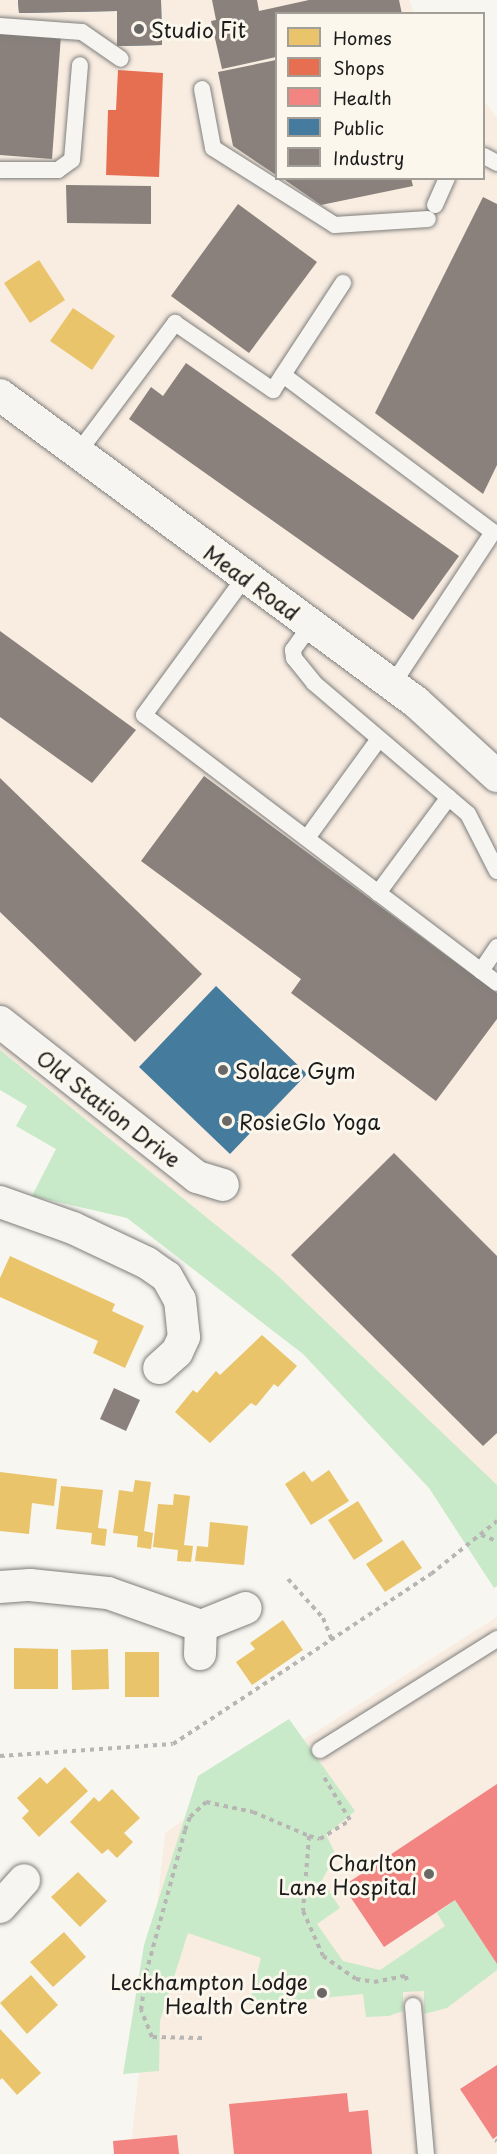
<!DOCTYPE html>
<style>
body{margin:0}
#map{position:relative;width:497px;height:2154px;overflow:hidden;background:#f8f6f0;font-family:"Playpen Sans",sans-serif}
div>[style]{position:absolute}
.built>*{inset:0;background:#f9ede2}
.green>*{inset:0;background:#c9eac9}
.homes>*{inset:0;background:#e9c46a}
.shops>*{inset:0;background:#e76f51}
.health>*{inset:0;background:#f28482}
.public>*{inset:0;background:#457b9d}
.industry>*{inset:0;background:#8a817c}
.path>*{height:4px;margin-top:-2px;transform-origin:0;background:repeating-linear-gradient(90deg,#b7b6b4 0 4.5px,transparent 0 9px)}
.roads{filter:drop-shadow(0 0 2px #7f7e7b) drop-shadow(0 0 2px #7f7e7b)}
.lane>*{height:16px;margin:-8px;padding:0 8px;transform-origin:8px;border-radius:8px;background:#f6f5f1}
.street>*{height:32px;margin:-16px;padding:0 16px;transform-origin:16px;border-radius:16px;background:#f6f5f1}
.dots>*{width:16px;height:16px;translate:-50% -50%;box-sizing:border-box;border:3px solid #fbf7ec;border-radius:50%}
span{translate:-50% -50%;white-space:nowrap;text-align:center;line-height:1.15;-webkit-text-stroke:6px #fbf7ec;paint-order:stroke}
.poi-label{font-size:21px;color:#1c1c1c}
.left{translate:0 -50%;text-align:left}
.right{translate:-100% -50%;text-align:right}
.street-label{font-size:21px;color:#1c1c1c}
.legend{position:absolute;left:275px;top:12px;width:210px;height:168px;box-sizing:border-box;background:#fbf7ec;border:2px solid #a29f99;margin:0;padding:8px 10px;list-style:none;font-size:18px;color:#1c1c1c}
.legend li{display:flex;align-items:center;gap:12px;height:30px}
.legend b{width:30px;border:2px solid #a29f99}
</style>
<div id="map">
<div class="built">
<div style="clip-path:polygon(0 0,409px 0,414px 13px,276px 14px,276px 178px,484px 178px,484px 101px,497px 118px,497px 1487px,0 1072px)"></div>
<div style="clip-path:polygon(497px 1617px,497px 2154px,130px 2154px,165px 1833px,240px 1780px)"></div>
</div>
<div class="green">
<div style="clip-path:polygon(0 1050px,275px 1273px,497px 1485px,497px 1586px,494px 1588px,429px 1488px,303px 1354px,127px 1218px,32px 1196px,56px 1149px,16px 1126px,27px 1106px,0 1090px)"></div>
<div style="clip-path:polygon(289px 1719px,355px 1811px,326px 1835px,336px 1855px,322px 1880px,340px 1908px,317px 1924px,343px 1961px,380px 1970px,445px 1926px,437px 1913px,455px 1900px,497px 1964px,497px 1970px,447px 2008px,424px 2014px,424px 1991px,403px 1992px,403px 2011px,389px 2016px,366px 2017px,363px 1994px,249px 2005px,261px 1958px,188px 1933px,160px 2021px,159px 2071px,123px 2074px,144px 1945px,198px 1776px)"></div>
</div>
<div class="homes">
<div style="clip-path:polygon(39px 260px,65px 300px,30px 323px,4px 283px)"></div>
<div style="clip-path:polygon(73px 308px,115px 336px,92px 370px,50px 341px)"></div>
<div style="clip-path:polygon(10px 1256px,115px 1304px,112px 1311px,144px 1326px,125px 1368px,93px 1353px,98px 1341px,0 1297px,0 1278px)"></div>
<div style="clip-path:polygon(262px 1335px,297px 1366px,278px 1387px,274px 1384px,256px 1406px,251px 1403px,210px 1443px,175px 1412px,193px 1390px,197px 1393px,216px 1371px,220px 1375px)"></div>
<div style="clip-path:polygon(329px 1470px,349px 1501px,311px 1525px,285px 1484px,304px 1471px,312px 1482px)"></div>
<div style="clip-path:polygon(0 1472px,57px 1479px,54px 1506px,32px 1503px,29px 1534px,0 1531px)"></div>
<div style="clip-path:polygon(135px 1480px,151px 1482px,144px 1531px,153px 1533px,151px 1549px,137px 1547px,138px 1536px,113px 1533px,119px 1490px,133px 1492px)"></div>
<div style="clip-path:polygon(61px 1486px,103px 1490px,98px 1528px,107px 1529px,105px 1546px,91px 1544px,92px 1533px,56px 1529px)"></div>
<div style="clip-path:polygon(174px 1494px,190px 1496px,184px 1545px,193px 1546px,191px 1562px,177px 1561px,178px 1550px,153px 1547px,158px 1504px,173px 1505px)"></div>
<div style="clip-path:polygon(358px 1501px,383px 1541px,354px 1560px,328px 1520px)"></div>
<div style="clip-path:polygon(210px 1522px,248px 1526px,244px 1565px,195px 1561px,197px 1546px,208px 1547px)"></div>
<div style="clip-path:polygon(403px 1540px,422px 1568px,385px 1592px,366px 1564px)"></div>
<div style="clip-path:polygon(283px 1620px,303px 1650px,252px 1685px,236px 1662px,255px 1649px,250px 1643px)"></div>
<div style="clip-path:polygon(14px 1648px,58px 1649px,58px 1689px,14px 1689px)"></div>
<div style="clip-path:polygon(108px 1649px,109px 1689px,72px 1690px,71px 1650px)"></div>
<div style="clip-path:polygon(125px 1652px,159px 1652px,159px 1697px,125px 1697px)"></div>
<div style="clip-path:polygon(65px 1767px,88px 1791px,39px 1837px,22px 1818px,29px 1811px,17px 1798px,40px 1777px,47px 1784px)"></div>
<div style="clip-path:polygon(112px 1789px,140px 1818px,124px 1833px,133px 1842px,117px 1858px,108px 1849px,102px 1854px,70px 1822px,94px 1797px,99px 1802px)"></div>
<div style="clip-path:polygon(78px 1872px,107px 1901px,80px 1927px,51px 1897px)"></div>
<div style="clip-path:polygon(64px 1932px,86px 1957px,53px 1987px,30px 1962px)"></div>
<div style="clip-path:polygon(31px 1975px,58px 2005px,27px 2034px,0 2003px)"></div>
<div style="clip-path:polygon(0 2029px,41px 2073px,17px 2095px,2px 2078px,0 2080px)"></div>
</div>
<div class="shops">
<div style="clip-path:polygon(118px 70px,163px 73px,159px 177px,106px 175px,108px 110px,116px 110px)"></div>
</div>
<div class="health">
<div style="clip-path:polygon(497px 1784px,497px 1964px,455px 1900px,384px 1947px,343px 1886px)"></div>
<div style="clip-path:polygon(497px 2065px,497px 2136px,493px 2139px,460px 2089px)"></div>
<div style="clip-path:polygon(347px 2093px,349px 2112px,368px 2110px,372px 2154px,234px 2154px,229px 2104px)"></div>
<div style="clip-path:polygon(177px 2135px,179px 2154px,114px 2154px,113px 2141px)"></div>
</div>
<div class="public">
<div style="clip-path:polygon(18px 0,161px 0,162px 45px,117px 46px,117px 11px,19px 13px)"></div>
<div style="clip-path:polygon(216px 986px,307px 1074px,230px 1154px,139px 1067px)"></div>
</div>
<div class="industry">
<div style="clip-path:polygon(18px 0,161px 0,162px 45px,117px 46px,117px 11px,19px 13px)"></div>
<div style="clip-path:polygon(212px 0,257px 0,259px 11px,309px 0,399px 0,402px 14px,276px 14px,276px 57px,222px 69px,211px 21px,216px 20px)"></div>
<div style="clip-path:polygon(0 31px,61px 35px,52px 159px,0 155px)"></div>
<div style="clip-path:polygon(276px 60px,276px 175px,233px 146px,218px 72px)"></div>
<div style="clip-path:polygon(282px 178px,411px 178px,413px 186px,321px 205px)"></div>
<div style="clip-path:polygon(66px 185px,151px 186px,151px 224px,67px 223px)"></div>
<div style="clip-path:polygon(483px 197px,497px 204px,497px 465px,483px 494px,375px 413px)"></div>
<div style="clip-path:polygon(238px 204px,317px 262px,249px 353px,171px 296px)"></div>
<div style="clip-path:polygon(186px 363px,459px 556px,413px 620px,129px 419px,151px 387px,163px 396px)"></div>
<div style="clip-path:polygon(0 631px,136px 730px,92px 783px,0 717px)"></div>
<div style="clip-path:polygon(204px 776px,497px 993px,497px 1019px,436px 1101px,291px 993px,301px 979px,141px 861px)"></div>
<div style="clip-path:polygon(0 778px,202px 974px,135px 1042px,0 912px)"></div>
<div style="clip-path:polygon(394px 1153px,497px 1256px,497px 1433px,483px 1446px,291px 1255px)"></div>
<div style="clip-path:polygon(114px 1388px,140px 1400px,126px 1431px,100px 1419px)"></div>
</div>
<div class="path">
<div style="left:481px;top:1535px;width:17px;rotate:21deg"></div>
<div style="left:288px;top:1579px;width:52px;rotate:48.1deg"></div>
<div style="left:323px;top:1618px;width:24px;rotate:68deg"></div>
<div style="left:0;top:1756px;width:173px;rotate:-4deg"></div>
<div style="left:173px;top:1744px;width:309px;rotate:-33.4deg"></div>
<div style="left:431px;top:1574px;width:85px;rotate:-38.8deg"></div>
<div style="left:309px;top:1836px;width:11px;rotate:15deg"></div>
<div style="left:320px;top:1839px;width:36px;rotate:-32deg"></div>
<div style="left:350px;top:1820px;width:54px;rotate:-121.3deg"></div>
<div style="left:202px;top:2038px;width:50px;rotate:-178.9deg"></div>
<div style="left:152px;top:2037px;width:29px;rotate:-112deg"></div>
<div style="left:141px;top:2010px;width:37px;rotate:-82deg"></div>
<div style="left:146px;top:1973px;width:148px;rotate:-74.7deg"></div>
<div style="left:185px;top:1830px;width:14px;rotate:-69deg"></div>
<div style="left:190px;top:1817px;width:22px;rotate:-43deg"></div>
<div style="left:206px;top:1802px;width:48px;rotate:12deg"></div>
<div style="left:253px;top:1812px;width:61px;rotate:23.2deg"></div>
<div style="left:309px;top:1836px;width:75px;rotate:94.6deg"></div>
<div style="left:303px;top:1911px;width:49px;rotate:66deg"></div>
<div style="left:323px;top:1956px;width:40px;rotate:34.9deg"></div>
<div style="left:356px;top:1979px;width:18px;rotate:9deg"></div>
<div style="left:374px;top:1982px;width:33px;rotate:-11deg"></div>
<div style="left:406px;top:1976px;width:6px;rotate:81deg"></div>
<div style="left:495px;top:2140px;width:2px;rotate:27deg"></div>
</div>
<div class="roads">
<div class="lane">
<div style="left:0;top:26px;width:82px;rotate:4.2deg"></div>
<div style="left:82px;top:32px;width:47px;rotate:34.7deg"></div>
<div style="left:202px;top:89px;width:60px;rotate:79.4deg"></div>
<div style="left:213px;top:148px;width:144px;rotate:32.3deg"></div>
<div style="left:335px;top:225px;width:93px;rotate:-3.7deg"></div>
<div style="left:484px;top:156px;width:15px;rotate:28deg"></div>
<div style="left:0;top:170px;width:58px"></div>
<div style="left:58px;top:170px;width:17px;rotate:-36deg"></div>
<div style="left:72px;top:160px;width:95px;rotate:-85.2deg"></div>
<div style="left:435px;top:205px;width:30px;rotate:-66deg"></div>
<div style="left:283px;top:375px;width:262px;rotate:36.8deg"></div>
<div style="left:493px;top:532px;width:183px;rotate:123.4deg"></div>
<div style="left:77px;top:454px;width:164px;rotate:-53.2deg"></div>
<div style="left:175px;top:323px;width:119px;rotate:34.4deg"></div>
<div style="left:273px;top:390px;width:128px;rotate:-56.8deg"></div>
<div style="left:245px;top:577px;width:171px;rotate:126.2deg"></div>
<div style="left:144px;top:715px;width:443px;rotate:37.2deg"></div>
<div style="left:311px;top:625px;width:31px;rotate:126deg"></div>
<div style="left:293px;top:650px;width:8px;rotate:83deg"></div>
<div style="left:294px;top:658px;width:32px;rotate:51deg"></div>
<div style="left:314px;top:683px;width:202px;rotate:40.4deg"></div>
<div style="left:468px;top:814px;width:64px;rotate:63deg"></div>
<div style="left:307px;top:838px;width:122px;rotate:-54deg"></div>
<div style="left:378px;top:893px;width:119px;rotate:-53.5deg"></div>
<div style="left:481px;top:971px;width:29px;rotate:-56deg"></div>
<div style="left:320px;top:1750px;width:209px;rotate:-32.1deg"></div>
<div style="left:413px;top:2006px;width:149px;rotate:85deg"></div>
</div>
<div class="street">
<div style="left:0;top:395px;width:517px;rotate:36.43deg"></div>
<div style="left:416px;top:702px;width:110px;rotate:42.4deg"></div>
<div style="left:0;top:1022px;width:251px;rotate:38.2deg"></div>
<div style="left:197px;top:1177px;width:27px;rotate:17deg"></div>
<div style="left:0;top:1202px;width:77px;rotate:19.6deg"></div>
<div style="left:73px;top:1228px;width:82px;rotate:25.3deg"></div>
<div style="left:147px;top:1263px;width:24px;rotate:35deg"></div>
<div style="left:167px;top:1277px;width:26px;rotate:61deg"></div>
<div style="left:180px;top:1300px;width:37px;rotate:84deg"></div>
<div style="left:184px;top:1337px;width:17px;rotate:115deg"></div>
<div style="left:177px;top:1352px;width:24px;rotate:138deg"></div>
<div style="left:0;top:1587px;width:30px;rotate:-4deg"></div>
<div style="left:30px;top:1585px;width:78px;rotate:5.9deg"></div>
<div style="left:108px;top:1593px;width:99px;rotate:19.5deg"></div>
<div style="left:201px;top:1626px;width:48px;rotate:-21.8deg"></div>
<div style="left:200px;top:1654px;width:28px;rotate:-88deg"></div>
<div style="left:0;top:1907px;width:36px;rotate:-48deg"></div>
</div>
</div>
<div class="dots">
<div style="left:139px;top:29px;background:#696866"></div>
<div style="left:223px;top:1070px;background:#696866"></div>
<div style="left:227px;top:1121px;background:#696866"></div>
<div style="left:429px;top:1874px;background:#696866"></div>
<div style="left:322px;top:1993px;background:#696866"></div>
</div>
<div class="poi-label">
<span class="left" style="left:151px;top:29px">Studio Fit</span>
<span class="left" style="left:235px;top:1070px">Solace Gym</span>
<span class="left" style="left:239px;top:1121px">RosieGlo Yoga</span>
<span class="right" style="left:417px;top:1874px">Charlton<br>Lane Hospital</span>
<span class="right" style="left:308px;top:1993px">Leckhampton Lodge<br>Health Centre</span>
</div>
<div class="street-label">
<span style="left:252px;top:582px;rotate:36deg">Mead Road</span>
<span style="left:109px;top:1108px;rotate:38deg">Old Station Drive</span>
</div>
<ul class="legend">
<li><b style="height:16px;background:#e9c46a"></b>Homes</li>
<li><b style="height:16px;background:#e76f51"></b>Shops</li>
<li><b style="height:16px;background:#f28482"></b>Health</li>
<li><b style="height:16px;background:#457b9d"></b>Public</li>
<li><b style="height:16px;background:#8a817c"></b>Industry</li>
</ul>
</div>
